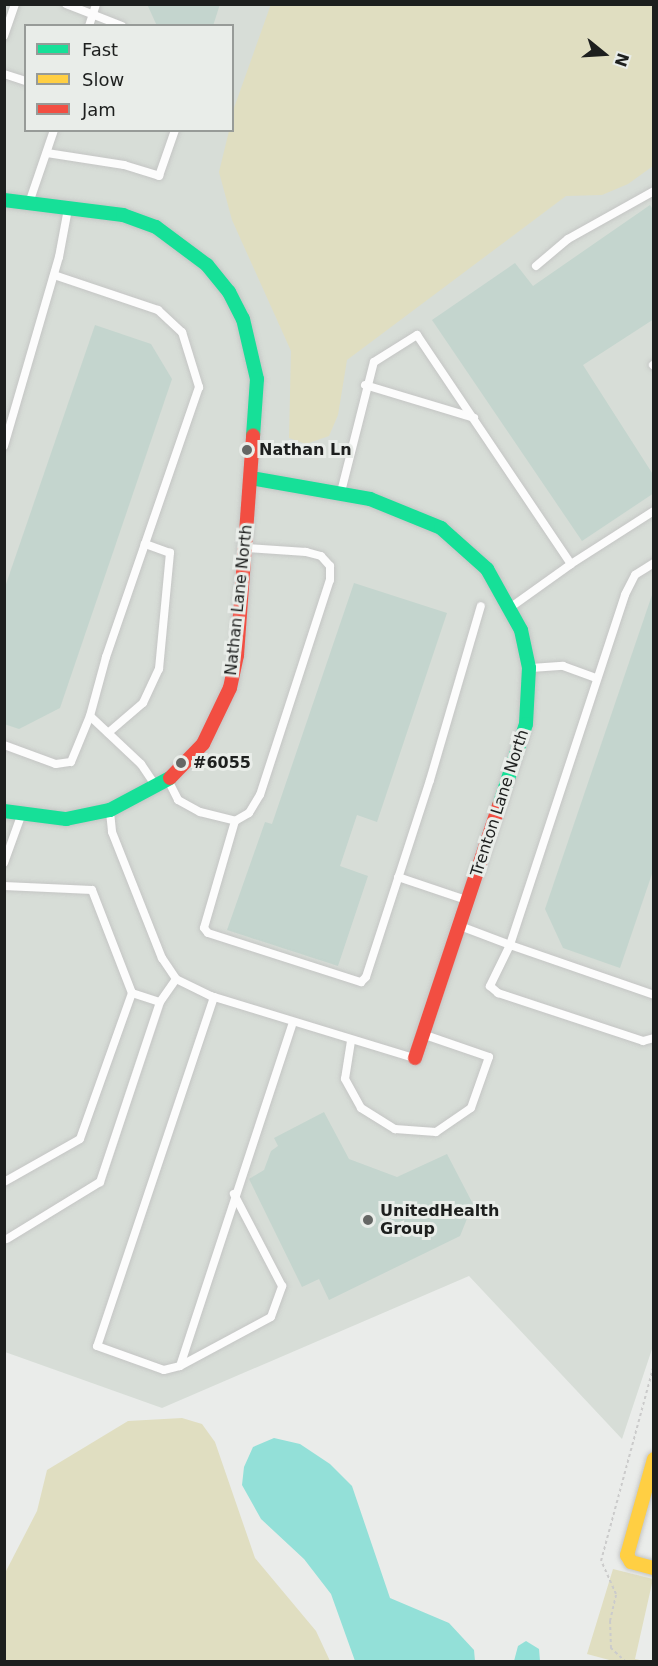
<!DOCTYPE html>
<style>
body{margin:0}
#map{position:relative;width:658px;height:1666px;overflow:hidden;background:#eaecea;font-family:"DejaVu Sans",sans-serif}
div>[style]{position:absolute}
.built>*{inset:0;background:#d7ddd7}
.green>*{inset:0;background:#e0dec1}
.water>*{inset:0;background:#93e0d8}
.building>*{inset:0;background:#c4d5ce}
.path>*{height:2px;margin-top:-1px;transform-origin:0;background:repeating-linear-gradient(90deg,#cbcbcb 0 3px,transparent 0 6px)}
.roads{filter:drop-shadow(0 0 2px #c4c5c4) drop-shadow(0 0 2px #c4c5c4)}
.lane>*{height:8px;margin:-4px;padding:0 4px;transform-origin:4px;border-radius:4px;background:#fcfcfc}
.fast>*{height:14px;margin:-7px;padding:0 7px;transform-origin:7px;border-radius:7px;background:#16e098}
.slow>*{height:14px;margin:-7px;padding:0 7px;transform-origin:7px;border-radius:7px;background:#ffcf43}
.jam>*{height:14px;margin:-7px;padding:0 7px;transform-origin:7px;border-radius:7px;background:#f24e42}
.dots>*{width:16px;height:16px;translate:-50% -50%;box-sizing:border-box;border:3px solid #e9ede9;border-radius:50%}
span{translate:-50% -50%;white-space:nowrap;text-align:center;line-height:1.15;-webkit-text-stroke:6px #e9ede9;paint-order:stroke}
.poi-label{font-size:16px;color:#1d1f1e;font-weight:700}
.left{translate:0 -50%;text-align:left}
.street-label{font-size:16px;color:#1d1f1e}
.frame{position:absolute;inset:0;border:6px solid #1d1f1e;pointer-events:none}
.legend{position:absolute;left:24px;top:24px;width:210px;height:108px;box-sizing:border-box;background:#e9ede9;border:2px solid #979b98;margin:0;padding:8px 10px;list-style:none;font-size:18px;color:#1d1f1e}
.legend li{display:flex;align-items:center;gap:12px;height:30px}
.legend b{width:30px;border:2px solid #979b98}
.north{position:absolute;left:574px;top:24px;width:60px;height:60px;-webkit-text-stroke:4px #e9ede9;paint-order:stroke;rotate:108deg;font-size:16px;font-weight:700;line-height:24px;text-align:center;color:#1d1f1e}
.north::after{content:'';display:block;margin:auto;width:21px;height:27px;background:#1d1f1e;clip-path:polygon(50% 0,100% 100%,50% 72%,0 100%)}
</style>
<div id="map">
<div class="built">
<div style="clip-path:polygon(evenodd,5px 5px,563px 5px,654px 142px,654px 1343px,622px 1439px,469px 1276px,162px 1408px,5px 1352px,5px 5px,26px 26px,232px 26px,232px 130px,26px 130px,26px 26px)"></div>
</div>
<div class="green">
<div style="clip-path:polygon(271px 4px,653px 5px,653px 166px,628px 184px,602px 195px,566px 196px,347px 360px,338px 415px,329px 436px,306px 444px,289px 438px,291px 351px,232px 220px,219px 172px,229px 131px,232px 130px,234px 108px)"></div>
<div style="clip-path:polygon(182px 1418px,202px 1424px,215px 1442px,255px 1558px,316px 1631px,330px 1661px,5px 1661px,5px 1573px,37px 1511px,47px 1470px,128px 1421px)"></div>
<div style="clip-path:polygon(613px 1569px,653px 1579px,635px 1659px,644px 1661px,613px 1661px,587px 1654px)"></div>
</div>
<div class="water">
<div style="clip-path:polygon(274px 1438px,300px 1444px,330px 1464px,352px 1486px,390px 1598px,449px 1623px,474px 1650px,475px 1661px,355px 1661px,331px 1594px,304px 1559px,261px 1519px,242px 1485px,244px 1467px,253px 1447px)"></div>
<div style="clip-path:polygon(526px 1641px,539px 1649px,540px 1661px,514px 1661px,518px 1646px)"></div>
</div>
<div class="building">
<div style="clip-path:polygon(147px 4px,220px 4px,213px 26px,157px 26px)"></div>
<div style="clip-path:polygon(650px 205px,654px 211px,654px 319px,583px 365px,654px 476px,654px 493px,582px 541px,432px 320px,515px 263px,533px 286px)"></div>
<div style="clip-path:polygon(95px 325px,151px 344px,172px 379px,60px 708px,19px 729px,4px 724px,4px 590px)"></div>
<div style="clip-path:polygon(354px 583px,447px 613px,377px 822px,357px 815px,340px 866px,368px 876px,338px 966px,227px 930px,265px 822px,272px 824px)"></div>
<div style="clip-path:polygon(652px 595px,654px 868px,620px 968px,563px 948px,545px 909px)"></div>
<div style="clip-path:polygon(324px 1112px,349px 1159px,397px 1177px,447px 1154px,473px 1204px,460px 1236px,329px 1300px,319px 1279px,302px 1287px,249px 1179px,264px 1170px,271px 1151px,278px 1146px,274px 1138px)"></div>
</div>
<div class="path">
<div style="left:626px;top:1662px;width:21px;rotate:-137deg"></div>
<div style="left:611px;top:1648px;width:27px;rotate:-92deg"></div>
<div style="left:610px;top:1621px;width:28px;rotate:-77deg"></div>
<div style="left:616px;top:1594px;width:36px;rotate:-114deg"></div>
<div style="left:601px;top:1561px;width:204px;rotate:-74.9deg"></div>
</div>
<div class="roads">
<div class="lane">
<div style="left:66px;top:4px;width:60px;rotate:21.4deg"></div>
<div style="left:89px;top:26px;width:23px;rotate:-72deg"></div>
<div style="left:4px;top:36px;width:34px;rotate:-71deg"></div>
<div style="left:4px;top:74px;width:23px;rotate:18deg"></div>
<div style="left:47px;top:153px;width:78px;rotate:8.9deg"></div>
<div style="left:124px;top:165px;width:37px;rotate:17deg"></div>
<div style="left:159px;top:176px;width:49px;rotate:-70.8deg"></div>
<div style="left:29px;top:203px;width:77px;rotate:-71.1deg"></div>
<div style="left:536px;top:266px;width:42px;rotate:-40.2deg"></div>
<div style="left:568px;top:239px;width:98px;rotate:-29.2deg"></div>
<div style="left:54px;top:275px;width:110px;rotate:18.6deg"></div>
<div style="left:158px;top:310px;width:33px;rotate:43deg"></div>
<div style="left:182px;top:332px;width:58px;rotate:72.8deg"></div>
<div style="left:199px;top:387px;width:286px;rotate:109deg"></div>
<div style="left:106px;top:657px;width:61px;rotate:105.2deg"></div>
<div style="left:653px;top:365px;width:1px;rotate:45deg"></div>
<div style="left:365px;top:385px;width:114px;rotate:16.8deg"></div>
<div style="left:4px;top:446px;width:197px;rotate:-73.8deg"></div>
<div style="left:59px;top:257px;width:49px;rotate:-79.4deg"></div>
<div style="left:341px;top:492px;width:134px;rotate:-75.8deg"></div>
<div style="left:374px;top:362px;width:51px;rotate:-32.1deg"></div>
<div style="left:417px;top:335px;width:276px;rotate:56.1deg"></div>
<div style="left:571px;top:564px;width:98px;rotate:-32.6deg"></div>
<div style="left:654px;top:563px;width:22px;rotate:148deg"></div>
<div style="left:635px;top:575px;width:22px;rotate:117deg"></div>
<div style="left:625px;top:595px;width:368px;rotate:108.2deg"></div>
<div style="left:510px;top:945px;width:152px;rotate:19.1deg"></div>
<div style="left:511px;top:607px;width:74px;rotate:-35.6deg"></div>
<div style="left:531px;top:668px;width:32px;rotate:-4deg"></div>
<div style="left:563px;top:666px;width:35px;rotate:20deg"></div>
<div style="left:108px;top:733px;width:46px;rotate:-40.6deg"></div>
<div style="left:143px;top:703px;width:38px;rotate:-65deg"></div>
<div style="left:159px;top:669px;width:117px;rotate:-84.6deg"></div>
<div style="left:170px;top:553px;width:27px;rotate:-160deg"></div>
<div style="left:4px;top:745px;width:55px;rotate:20.1deg"></div>
<div style="left:56px;top:764px;width:15px;rotate:-8deg"></div>
<div style="left:71px;top:762px;width:50px;rotate:-67.6deg"></div>
<div style="left:90px;top:716px;width:70px;rotate:43.3deg"></div>
<div style="left:141px;top:764px;width:25px;rotate:56deg"></div>
<div style="left:169px;top:782px;width:20px;rotate:63deg"></div>
<div style="left:178px;top:800px;width:25px;rotate:29deg"></div>
<div style="left:200px;top:812px;width:36px;rotate:14deg"></div>
<div style="left:235px;top:821px;width:16px;rotate:-30deg"></div>
<div style="left:249px;top:813px;width:21px;rotate:-59deg"></div>
<div style="left:260px;top:795px;width:226px;rotate:-72deg"></div>
<div style="left:330px;top:580px;width:14px;rotate:-90deg"></div>
<div style="left:330px;top:566px;width:13px;rotate:-132deg"></div>
<div style="left:321px;top:556px;width:16px;rotate:-165deg"></div>
<div style="left:306px;top:552px;width:59px;rotate:-176.1deg"></div>
<div style="left:110px;top:812px;width:20px;rotate:84deg"></div>
<div style="left:112px;top:832px;width:136px;rotate:68.4deg"></div>
<div style="left:162px;top:958px;width:25px;rotate:56deg"></div>
<div style="left:176px;top:979px;width:39px;rotate:26deg"></div>
<div style="left:211px;top:996px;width:212px;rotate:17deg"></div>
<div style="left:235px;top:821px;width:111px;rotate:106.2deg"></div>
<div style="left:204px;top:928px;width:6px;rotate:51deg"></div>
<div style="left:208px;top:933px;width:161px;rotate:17.8deg"></div>
<div style="left:361px;top:982px;width:7px;rotate:-45deg"></div>
<div style="left:366px;top:977px;width:207px;rotate:-72deg"></div>
<div style="left:430px;top:780px;width:181px;rotate:-73.7deg"></div>
<div style="left:4px;top:863px;width:50px;rotate:-70.1deg"></div>
<div style="left:398px;top:877px;width:72px;rotate:18.7deg"></div>
<div style="left:4px;top:886px;width:88px;rotate:2.6deg"></div>
<div style="left:92px;top:890px;width:110px;rotate:68.8deg"></div>
<div style="left:132px;top:993px;width:29px;rotate:18deg"></div>
<div style="left:160px;top:1002px;width:190px;rotate:108.4deg"></div>
<div style="left:100px;top:1182px;width:109px;rotate:148.5deg"></div>
<div style="left:460px;top:926px;width:53px;rotate:20.8deg"></div>
<div style="left:510px;top:945px;width:46px;rotate:116deg"></div>
<div style="left:490px;top:986px;width:11px;rotate:41deg"></div>
<div style="left:498px;top:993px;width:153px;rotate:18.3deg"></div>
<div style="left:643px;top:1041px;width:11px;rotate:-15deg"></div>
<div style="left:214px;top:997px;width:368px;rotate:108.5deg"></div>
<div style="left:97px;top:1346px;width:71px;rotate:19.7deg"></div>
<div style="left:164px;top:1370px;width:16px;rotate:-14deg"></div>
<div style="left:180px;top:1366px;width:362px;rotate:-71.8deg"></div>
<div style="left:160px;top:1002px;width:28px;rotate:-55deg"></div>
<div style="left:351px;top:1041px;width:38px;rotate:99deg"></div>
<div style="left:345px;top:1079px;width:33px;rotate:61deg"></div>
<div style="left:361px;top:1108px;width:40px;rotate:32deg"></div>
<div style="left:395px;top:1129px;width:41px;rotate:4.2deg"></div>
<div style="left:436px;top:1132px;width:42px;rotate:-34.4deg"></div>
<div style="left:471px;top:1108px;width:54px;rotate:-70.6deg"></div>
<div style="left:489px;top:1057px;width:68px;rotate:-161deg"></div>
<div style="left:4px;top:1182px;width:87px;rotate:-29.5deg"></div>
<div style="left:80px;top:1139px;width:155px;rotate:-70.4deg"></div>
<div style="left:180px;top:1366px;width:103px;rotate:-28.3deg"></div>
<div style="left:271px;top:1317px;width:33px;rotate:-70deg"></div>
<div style="left:282px;top:1286px;width:104px;rotate:-117.6deg"></div>
</div>
<div class="fast">
<div style="left:4px;top:200px;width:120px;rotate:7.2deg"></div>
<div style="left:123px;top:215px;width:35px;rotate:20deg"></div>
<div style="left:156px;top:227px;width:64px;rotate:36.7deg"></div>
<div style="left:207px;top:265px;width:35px;rotate:51deg"></div>
<div style="left:229px;top:292px;width:30px;rotate:63deg"></div>
<div style="left:243px;top:319px;width:62px;rotate:76.9deg"></div>
<div style="left:257px;top:379px;width:57px;rotate:94deg"></div>
<div style="left:251px;top:478px;width:121px;rotate:10deg"></div>
<div style="left:370px;top:499px;width:77px;rotate:22.2deg"></div>
<div style="left:441px;top:528px;width:62px;rotate:41.7deg"></div>
<div style="left:487px;top:569px;width:70px;rotate:60.9deg"></div>
<div style="left:521px;top:630px;width:39px;rotate:78deg"></div>
<div style="left:529px;top:668px;width:56px;rotate:93.1deg"></div>
<div style="left:526px;top:724px;width:86px;rotate:108.2deg"></div>
<div style="left:4px;top:811px;width:63px;rotate:7.4deg"></div>
<div style="left:66px;top:819px;width:45px;rotate:-11.6deg"></div>
<div style="left:110px;top:810px;width:68px;rotate:-28.1deg"></div>
</div>
<div class="slow">
<div style="left:654px;top:1459px;width:100px;rotate:105.7deg"></div>
<div style="left:627px;top:1555px;width:8px;rotate:60deg"></div>
<div style="left:631px;top:1562px;width:24px;rotate:15deg"></div>
</div>
<div class="jam">
<div style="left:170px;top:778px;width:47px;rotate:-45.9deg"></div>
<div style="left:203px;top:744px;width:62px;rotate:-64.3deg"></div>
<div style="left:230px;top:688px;width:34px;rotate:-78deg"></div>
<div style="left:237px;top:655px;width:220px;rotate:-85.8deg"></div>
<div style="left:415px;top:1058px;width:266px;rotate:-71.6deg"></div>
</div>
</div>
<div class="dots">
<div style="left:247px;top:450px;background:#656765"></div>
<div style="left:181px;top:763px;background:#656765"></div>
<div style="left:368px;top:1220px;background:#656765"></div>
</div>
<div class="poi-label">
<span class="left" style="left:259px;top:450px">Nathan Ln</span>
<span class="left" style="left:193px;top:763px">#6055</span>
<span class="left" style="left:380px;top:1220px">UnitedHealth<br>Group</span>
</div>
<div class="street-label">
<span style="left:239px;top:600px;rotate:-84deg">Nathan Lane North</span>
<span style="left:500px;top:803px;rotate:-72deg">Trenton Lane North</span>
</div>
<div class="frame"></div>
<ul class="legend">
<li><b style="height:8px;background:#16e098"></b>Fast</li>
<li><b style="height:8px;background:#ffcf43"></b>Slow</li>
<li><b style="height:8px;background:#f24e42"></b>Jam</li>
</ul>
<div class="north">N</div>
</div>
